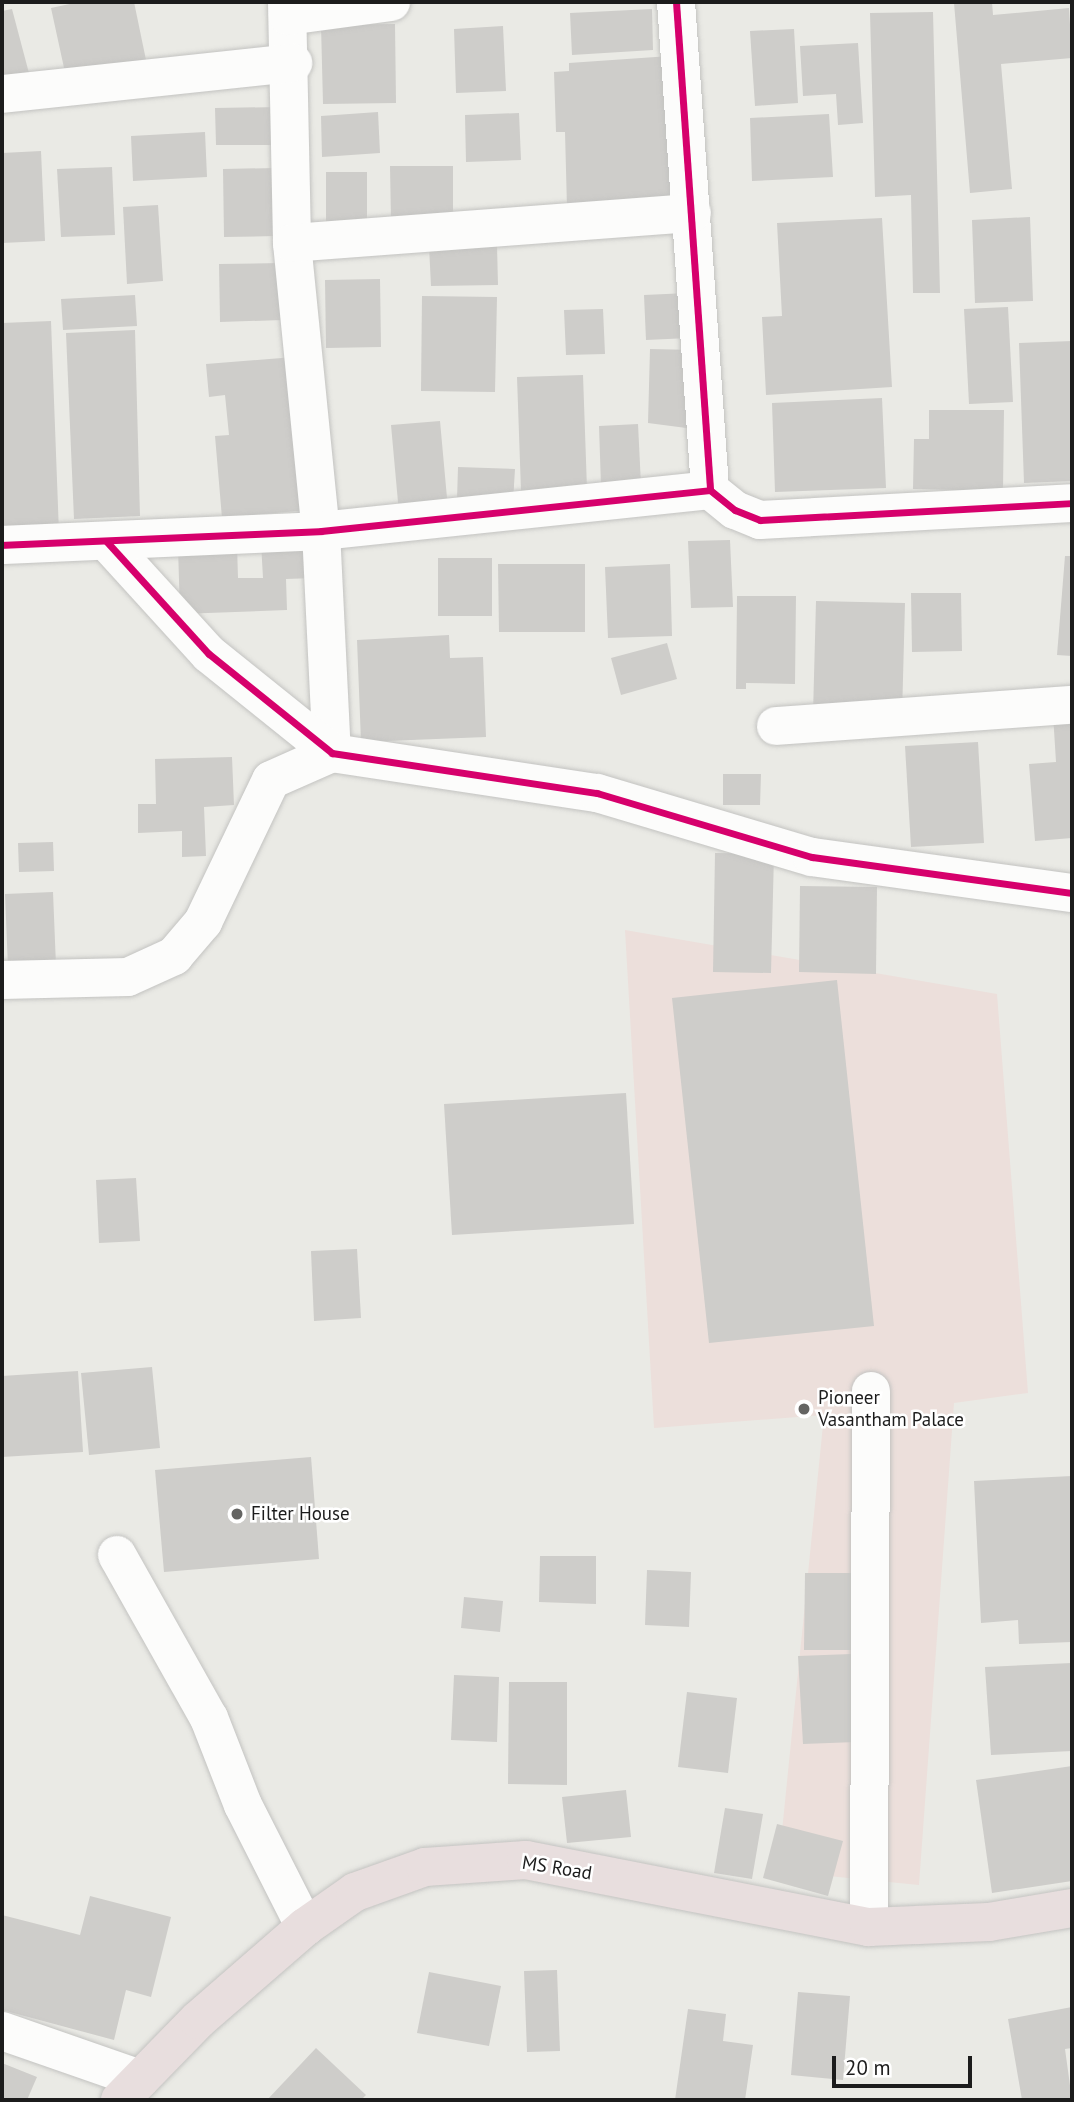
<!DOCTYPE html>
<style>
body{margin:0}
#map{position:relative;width:1074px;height:2102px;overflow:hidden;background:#eaeae5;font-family:"PT Sans",sans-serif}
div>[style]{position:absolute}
.commercial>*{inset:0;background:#ecdfdb}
.building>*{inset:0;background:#cecdca}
.roads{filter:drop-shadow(0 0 2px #c3c3c1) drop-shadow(0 0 2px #c3c3c1)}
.minor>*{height:38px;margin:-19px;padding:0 19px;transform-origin:19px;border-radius:19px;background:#fcfcfb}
.highway>*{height:38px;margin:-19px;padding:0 19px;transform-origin:19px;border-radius:19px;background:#e8dede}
.cycleway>*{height:7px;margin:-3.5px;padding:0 3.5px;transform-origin:3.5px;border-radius:3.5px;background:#d6006c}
.dots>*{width:19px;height:19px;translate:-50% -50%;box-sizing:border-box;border:4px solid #fff;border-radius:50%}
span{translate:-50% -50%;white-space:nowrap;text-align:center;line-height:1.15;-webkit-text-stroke:5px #fff;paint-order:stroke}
.poi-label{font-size:19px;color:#1c1c1c}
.left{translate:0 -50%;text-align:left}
.street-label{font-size:19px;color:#1c1c1c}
.frame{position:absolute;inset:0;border:4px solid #1c1c1c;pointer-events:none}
.scale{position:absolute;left:832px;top:2056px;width:140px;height:32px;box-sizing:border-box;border:4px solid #1c1c1c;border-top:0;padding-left:9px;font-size:21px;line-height:24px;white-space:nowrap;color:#1c1c1c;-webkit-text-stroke:5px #fff;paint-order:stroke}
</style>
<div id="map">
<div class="commercial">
<div style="clip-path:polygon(625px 930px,997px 994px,1028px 1393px,954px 1403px,919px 1885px,778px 1871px,824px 1415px,654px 1428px)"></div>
</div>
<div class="building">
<div style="clip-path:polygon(79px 2px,134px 2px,146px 60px,66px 77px,51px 8px)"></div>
<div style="clip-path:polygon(992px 2px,993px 15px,1069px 8px,1072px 58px,1001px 64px,1012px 189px,970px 193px,954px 3px)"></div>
<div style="clip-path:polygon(12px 9px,30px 77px,2px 84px,2px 11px)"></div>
<div style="clip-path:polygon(652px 9px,653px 50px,572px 55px,570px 13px)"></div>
<div style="clip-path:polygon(933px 12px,940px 293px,913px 293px,911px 195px,875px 197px,870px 13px)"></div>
<div style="clip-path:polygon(395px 24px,396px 103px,323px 104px,321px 25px)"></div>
<div style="clip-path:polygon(503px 26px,506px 91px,456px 93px,454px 29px)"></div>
<div style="clip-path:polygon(794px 29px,798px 103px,755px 106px,750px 31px)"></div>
<div style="clip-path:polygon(858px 43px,863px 123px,838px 125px,836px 94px,803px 96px,800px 46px)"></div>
<div style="clip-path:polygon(670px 56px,674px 206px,567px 208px,565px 132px,556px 132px,554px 72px,569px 71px,569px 63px)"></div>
<div style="clip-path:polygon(280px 107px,281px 145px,216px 145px,215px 108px)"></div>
<div style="clip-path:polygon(378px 112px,380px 153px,322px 157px,321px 116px)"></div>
<div style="clip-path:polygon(519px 113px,521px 160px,466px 162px,465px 115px)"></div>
<div style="clip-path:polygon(829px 114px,833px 177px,752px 181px,750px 118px)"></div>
<div style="clip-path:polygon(205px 132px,207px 177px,133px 181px,131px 136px)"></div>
<div style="clip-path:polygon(41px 151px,45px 241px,2px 243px,2px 153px)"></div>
<div style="clip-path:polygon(390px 166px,453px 166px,453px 220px,391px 221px)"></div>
<div style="clip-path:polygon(112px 167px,115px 235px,61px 237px,57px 169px)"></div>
<div style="clip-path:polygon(275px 168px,276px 236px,224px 237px,223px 169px)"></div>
<div style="clip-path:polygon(326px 172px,367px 172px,367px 222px,326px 222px)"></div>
<div style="clip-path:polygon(158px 205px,163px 281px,127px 284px,123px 207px)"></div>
<div style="clip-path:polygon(1030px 217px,1033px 301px,975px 303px,972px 220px)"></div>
<div style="clip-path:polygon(882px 218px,892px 387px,766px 395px,762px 317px,782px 316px,777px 223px)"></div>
<div style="clip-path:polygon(497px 245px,498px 285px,431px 286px,429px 246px)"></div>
<div style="clip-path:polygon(281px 263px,282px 320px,220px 322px,219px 264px)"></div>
<div style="clip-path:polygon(380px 279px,381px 347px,326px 348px,325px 280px)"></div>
<div style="clip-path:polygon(688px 293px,689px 338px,646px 340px,644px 295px)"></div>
<div style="clip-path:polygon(135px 295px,137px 326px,63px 330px,61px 299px)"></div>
<div style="clip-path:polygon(422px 296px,497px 297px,495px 392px,421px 391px)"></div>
<div style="clip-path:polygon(1008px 307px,1013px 402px,969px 404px,964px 309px)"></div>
<div style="clip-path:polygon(603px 309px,605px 354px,566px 355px,564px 310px)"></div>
<div style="clip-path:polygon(51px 321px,59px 533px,2px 535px,2px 323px)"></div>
<div style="clip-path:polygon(135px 330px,140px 516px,74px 519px,66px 333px)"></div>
<div style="clip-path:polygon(1072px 341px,1072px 481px,1024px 483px,1019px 343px)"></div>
<div style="clip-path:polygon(650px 349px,696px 350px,694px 429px,648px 423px)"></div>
<div style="clip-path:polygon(294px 357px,308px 510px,222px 518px,215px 436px,229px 435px,225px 395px,209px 397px,206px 364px)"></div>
<div style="clip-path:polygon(583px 375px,587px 489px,521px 491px,517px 377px)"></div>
<div style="clip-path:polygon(882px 398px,886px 488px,775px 492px,772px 403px)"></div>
<div style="clip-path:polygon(929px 410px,1004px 410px,1003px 491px,913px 489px,914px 439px,929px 439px)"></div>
<div style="clip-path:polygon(440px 421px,448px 509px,399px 513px,391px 425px)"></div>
<div style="clip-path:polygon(638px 424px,641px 485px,601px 486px,599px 426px)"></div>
<div style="clip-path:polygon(458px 467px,515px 469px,513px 502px,457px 500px)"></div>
<div style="clip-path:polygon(312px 540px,314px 578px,286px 579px,287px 610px,180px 614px,178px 547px,237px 545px,238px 578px,263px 578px,261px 543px)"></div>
<div style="clip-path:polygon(730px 540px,733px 607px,691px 608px,688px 541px)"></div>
<div style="clip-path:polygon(1065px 556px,1072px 556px,1072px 656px,1057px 655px)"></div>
<div style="clip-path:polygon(438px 558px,492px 558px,492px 616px,438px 616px)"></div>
<div style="clip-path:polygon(498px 564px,585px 564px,585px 632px,499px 632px)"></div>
<div style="clip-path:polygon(670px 564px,672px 636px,608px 638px,605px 567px)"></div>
<div style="clip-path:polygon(911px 593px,961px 593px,962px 651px,912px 652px)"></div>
<div style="clip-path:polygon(737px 596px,796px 596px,795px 684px,746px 683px,746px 689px,736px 689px)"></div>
<div style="clip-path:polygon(816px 601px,905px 603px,902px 716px,813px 714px)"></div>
<div style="clip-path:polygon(449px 635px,450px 658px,483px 657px,486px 737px,361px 742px,357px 640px)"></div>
<div style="clip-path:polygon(667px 643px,677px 679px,621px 695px,611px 658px)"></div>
<div style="clip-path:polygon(1072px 712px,1072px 838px,1035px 841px,1029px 764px,1056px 762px,1053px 714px)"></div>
<div style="clip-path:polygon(978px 742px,984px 843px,911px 847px,905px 746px)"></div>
<div style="clip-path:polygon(232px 757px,234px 805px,204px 807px,206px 856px,182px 857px,182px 831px,138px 833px,138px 804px,156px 804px,155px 759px)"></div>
<div style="clip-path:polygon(723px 774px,761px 774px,760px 805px,723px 805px)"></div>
<div style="clip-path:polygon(53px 842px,54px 871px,19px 872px,18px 843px)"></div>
<div style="clip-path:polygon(715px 853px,774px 854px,771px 973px,713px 972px)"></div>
<div style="clip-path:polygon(800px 886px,877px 887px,876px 974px,799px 972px)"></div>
<div style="clip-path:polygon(53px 892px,56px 966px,8px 968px,5px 894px)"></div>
<div style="clip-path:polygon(837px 980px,874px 1326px,709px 1343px,672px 998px)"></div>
<div style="clip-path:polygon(626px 1093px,634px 1224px,452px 1235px,444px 1104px)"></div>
<div style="clip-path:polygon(136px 1178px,140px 1241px,99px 1243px,96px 1180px)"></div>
<div style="clip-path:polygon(357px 1249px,361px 1318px,314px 1321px,311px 1251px)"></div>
<div style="clip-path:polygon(152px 1367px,160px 1448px,89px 1455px,81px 1373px)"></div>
<div style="clip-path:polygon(78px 1371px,83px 1452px,2px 1457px,2px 1376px)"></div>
<div style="clip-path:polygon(311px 1457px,319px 1559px,164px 1572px,155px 1470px)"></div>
<div style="clip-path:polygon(1072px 1476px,1072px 1642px,1019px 1644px,1018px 1620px,981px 1623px,974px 1481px)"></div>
<div style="clip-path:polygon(540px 1556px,596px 1556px,596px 1604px,539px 1602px)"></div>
<div style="clip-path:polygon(647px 1570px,691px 1572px,689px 1627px,645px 1625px)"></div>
<div style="clip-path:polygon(805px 1573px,865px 1573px,864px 1650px,804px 1650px)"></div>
<div style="clip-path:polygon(464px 1597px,503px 1601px,500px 1632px,461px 1628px)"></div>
<div style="clip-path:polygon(851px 1654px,856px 1742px,803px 1744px,798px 1656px)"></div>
<div style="clip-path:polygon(1072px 1663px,1072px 1751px,991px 1755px,985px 1667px)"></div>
<div style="clip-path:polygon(454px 1675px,499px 1677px,497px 1742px,451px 1740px)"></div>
<div style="clip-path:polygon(509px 1682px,567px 1682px,567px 1785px,508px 1784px)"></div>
<div style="clip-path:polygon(687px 1692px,737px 1698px,728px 1773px,678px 1767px)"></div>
<div style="clip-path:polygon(1072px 1766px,1072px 1881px,992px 1893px,976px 1780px)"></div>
<div style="clip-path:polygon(626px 1790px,631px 1837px,567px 1843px,562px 1797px)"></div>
<div style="clip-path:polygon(725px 1808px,763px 1814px,752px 1879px,714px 1873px)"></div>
<div style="clip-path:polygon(777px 1824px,843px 1841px,828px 1896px,763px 1878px)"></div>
<div style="clip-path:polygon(90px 1896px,171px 1917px,151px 1997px,126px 1990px,114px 2040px,2px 2010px,2px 1915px,80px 1935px)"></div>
<div style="clip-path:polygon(557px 1970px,560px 2051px,527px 2052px,524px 1971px)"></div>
<div style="clip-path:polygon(429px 1972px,501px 1986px,489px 2046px,417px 2033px)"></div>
<div style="clip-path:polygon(798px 1992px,850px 1996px,843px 2080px,791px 2075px)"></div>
<div style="clip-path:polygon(1072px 2007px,1072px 2048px,1065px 2049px,1072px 2100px,1022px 2100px,1008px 2019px)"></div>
<div style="clip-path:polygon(688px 2009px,726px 2014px,723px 2041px,753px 2045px,745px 2100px,675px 2100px)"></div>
<div style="clip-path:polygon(316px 2048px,366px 2095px,361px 2100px,267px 2100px)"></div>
<div style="clip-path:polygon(2px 2063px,37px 2077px,27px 2100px,2px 2100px)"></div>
</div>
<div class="roads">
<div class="minor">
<div style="left:287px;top:2px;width:241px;rotate:88.8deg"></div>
<div style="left:292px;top:243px;width:289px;rotate:84.3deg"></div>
<div style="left:321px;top:531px;width:222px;rotate:87.2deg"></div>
<div style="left:676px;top:2px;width:489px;rotate:86deg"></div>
<div style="left:288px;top:16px;width:104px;rotate:-7.7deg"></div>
<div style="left:2px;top:94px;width:293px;rotate:-6.1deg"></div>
<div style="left:292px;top:243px;width:401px;rotate:-4.3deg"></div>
<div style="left:107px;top:542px;width:151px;rotate:47.7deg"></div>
<div style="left:209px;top:654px;width:158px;rotate:38.8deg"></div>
<div style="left:332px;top:753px;width:268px;rotate:8.6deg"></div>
<div style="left:597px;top:793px;width:224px;rotate:16.6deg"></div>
<div style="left:812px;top:857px;width:262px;rotate:7.9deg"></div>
<div style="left:2px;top:545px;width:319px;rotate:-2.5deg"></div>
<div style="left:321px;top:531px;width:391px;rotate:-6deg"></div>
<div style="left:710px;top:490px;width:32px;rotate:39deg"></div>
<div style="left:735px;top:510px;width:27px;rotate:22deg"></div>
<div style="left:760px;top:520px;width:312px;rotate:-3.1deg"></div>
<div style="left:776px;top:726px;width:297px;rotate:-4.1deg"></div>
<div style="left:2px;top:980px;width:126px;rotate:-1.4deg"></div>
<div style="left:128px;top:977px;width:51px;rotate:-24.5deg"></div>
<div style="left:174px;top:956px;width:45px;rotate:-49.5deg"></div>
<div style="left:203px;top:922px;width:157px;rotate:-64.4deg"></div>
<div style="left:271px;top:780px;width:67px;rotate:-23.9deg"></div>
<div style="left:117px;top:1555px;width:187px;rotate:60.6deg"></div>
<div style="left:209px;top:1718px;width:93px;rotate:68.7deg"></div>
<div style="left:243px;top:1805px;width:137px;rotate:63.1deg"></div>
<div style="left:869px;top:1927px;width:536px;rotate:-89.79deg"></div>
<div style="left:2px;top:2031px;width:146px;rotate:19.2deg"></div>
</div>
<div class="highway">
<div style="left:120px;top:2100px;width:112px;rotate:-45.7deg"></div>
<div style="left:198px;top:2020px;width:142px;rotate:-41deg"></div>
<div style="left:305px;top:1927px;width:61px;rotate:-35deg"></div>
<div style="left:355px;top:1892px;width:74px;rotate:-19.7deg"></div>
<div style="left:425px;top:1867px;width:101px;rotate:-4deg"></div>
<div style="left:526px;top:1860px;width:349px;rotate:11.1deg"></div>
<div style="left:869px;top:1927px;width:120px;rotate:-2.4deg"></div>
<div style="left:989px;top:1922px;width:84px;rotate:-9.6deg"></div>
</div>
</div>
<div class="cycleway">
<div style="left:676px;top:2px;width:489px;rotate:86deg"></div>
<div style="left:107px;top:542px;width:151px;rotate:47.7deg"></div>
<div style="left:209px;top:654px;width:158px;rotate:38.8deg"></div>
<div style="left:332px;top:753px;width:268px;rotate:8.6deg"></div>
<div style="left:597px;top:793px;width:224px;rotate:16.6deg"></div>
<div style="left:812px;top:857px;width:262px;rotate:7.9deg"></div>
<div style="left:2px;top:545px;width:319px;rotate:-2.5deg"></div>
<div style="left:321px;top:531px;width:391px;rotate:-6deg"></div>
<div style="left:710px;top:490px;width:32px;rotate:39deg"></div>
<div style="left:735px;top:510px;width:27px;rotate:22deg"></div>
<div style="left:760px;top:520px;width:312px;rotate:-3.1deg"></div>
</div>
<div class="dots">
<div style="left:804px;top:1409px;background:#646462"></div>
<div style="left:237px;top:1514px;background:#646462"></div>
</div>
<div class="poi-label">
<span class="left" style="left:818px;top:1409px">Pioneer<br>Vasantham Palace</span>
<span class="left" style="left:251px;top:1514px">Filter House</span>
</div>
<div class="street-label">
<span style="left:557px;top:1868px;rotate:9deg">MS Road</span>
</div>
<div class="frame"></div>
<div class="scale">20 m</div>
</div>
